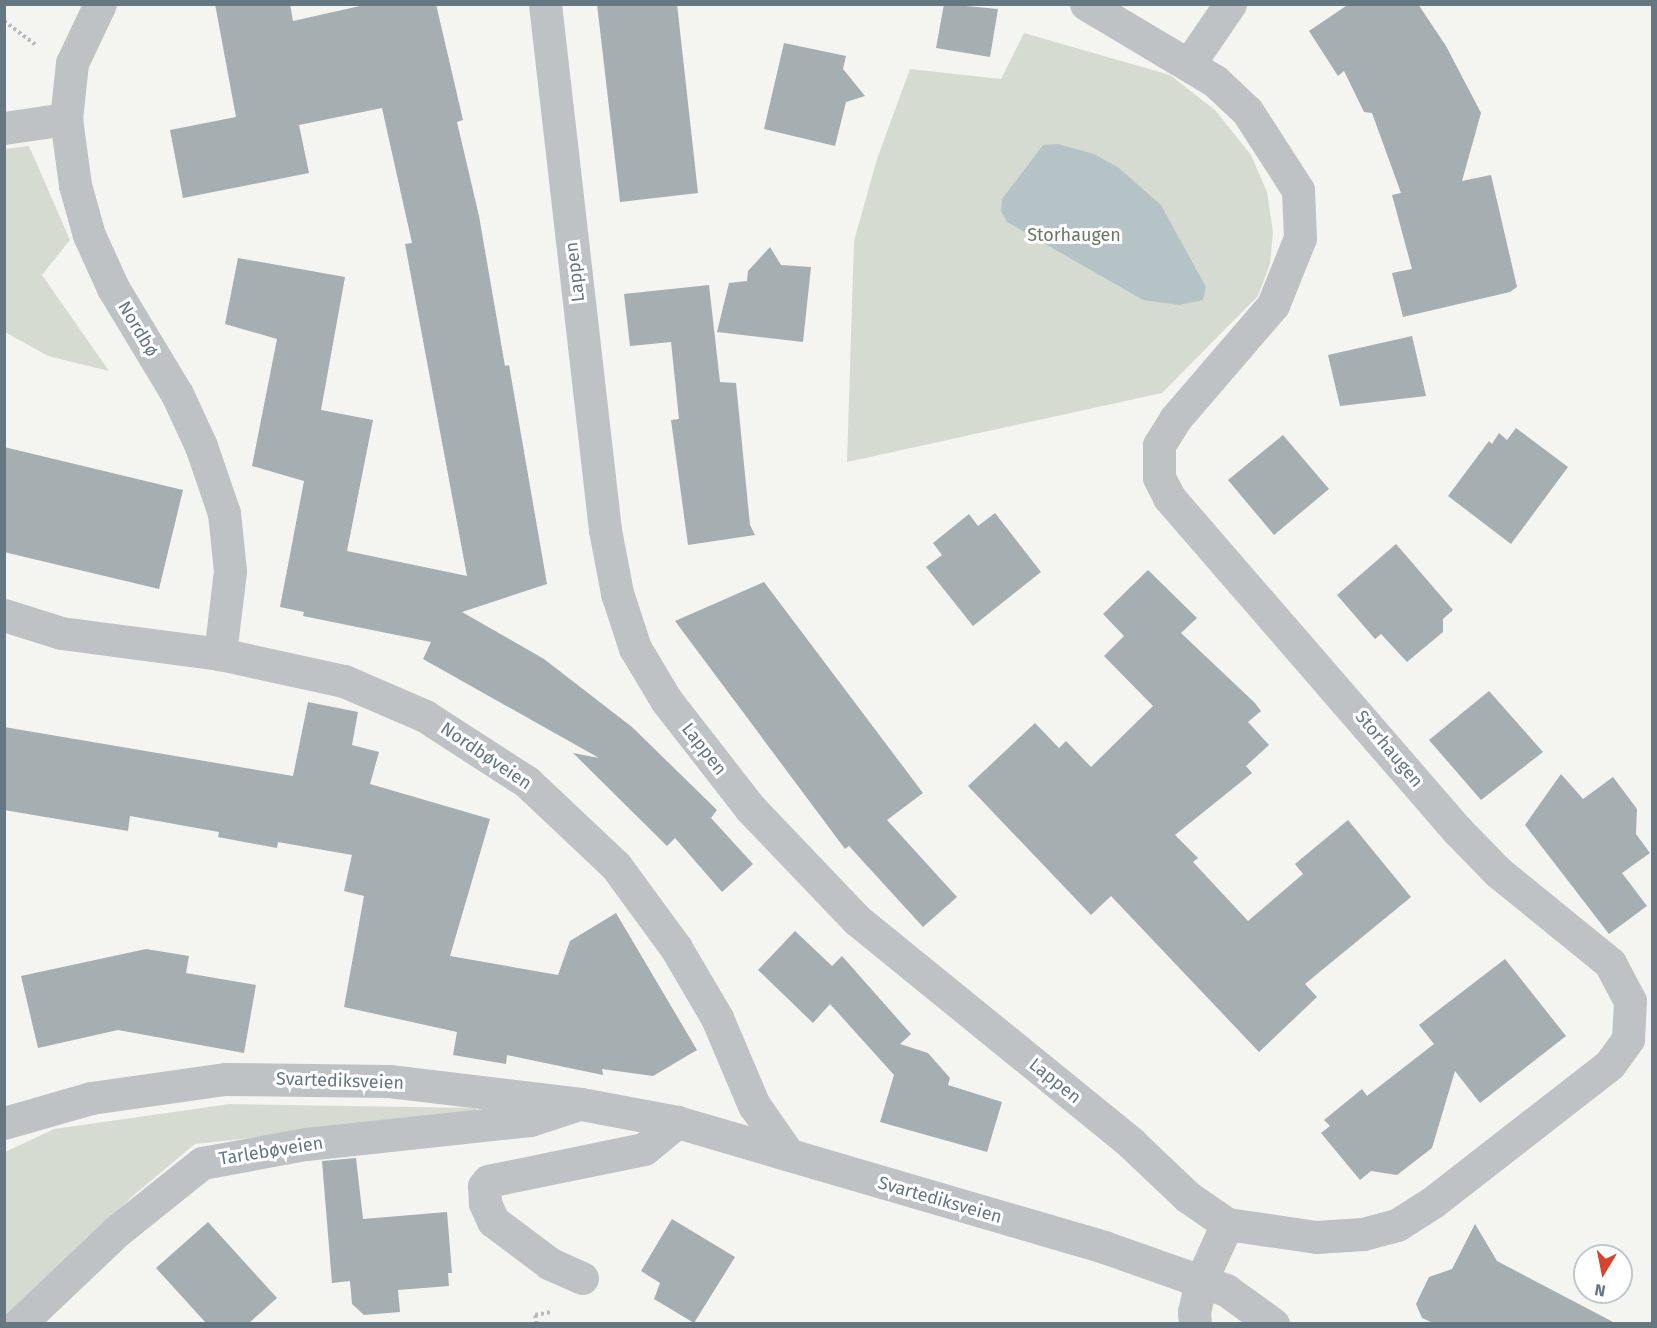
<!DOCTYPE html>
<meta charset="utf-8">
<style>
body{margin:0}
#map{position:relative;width:1657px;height:1328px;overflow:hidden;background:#f4f4f1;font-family:"Fira Sans",sans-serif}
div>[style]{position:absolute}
.green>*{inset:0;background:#d6dbd2}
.water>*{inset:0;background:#b6c3c6}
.building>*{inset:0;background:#a5aeb1}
.path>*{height:4px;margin-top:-2px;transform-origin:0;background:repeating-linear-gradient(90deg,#b8bbbd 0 3px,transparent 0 6px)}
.minor>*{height:33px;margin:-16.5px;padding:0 16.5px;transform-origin:16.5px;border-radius:16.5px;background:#bec2c5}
span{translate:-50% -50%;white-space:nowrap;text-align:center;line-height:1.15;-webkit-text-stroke:6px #fff;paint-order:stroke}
.park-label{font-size:18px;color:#697863}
.street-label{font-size:18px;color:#657780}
.frame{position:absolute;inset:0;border:6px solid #657780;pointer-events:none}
.north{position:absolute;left:1573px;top:1244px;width:60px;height:60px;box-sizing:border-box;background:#fff;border:2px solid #c1c9cc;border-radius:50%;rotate:190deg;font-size:16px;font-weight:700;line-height:24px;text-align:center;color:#657780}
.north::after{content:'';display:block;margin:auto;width:21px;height:27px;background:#d9432c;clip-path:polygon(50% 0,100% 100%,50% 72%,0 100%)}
</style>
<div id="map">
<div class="green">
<div style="clip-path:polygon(1024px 33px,1170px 75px,1215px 110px,1251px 155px,1267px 192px,1273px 232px,1270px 264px,1258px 296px,1162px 393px,847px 462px,854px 241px,877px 159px,910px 69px,1001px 79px)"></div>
<div style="clip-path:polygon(29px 146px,70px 240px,42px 275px,109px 371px,48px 356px,5px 332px,5px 149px)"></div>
<div style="clip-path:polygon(230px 1104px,477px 1108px,467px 1119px,395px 1123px,195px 1144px,135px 1194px,5px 1321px,5px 1152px,54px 1129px)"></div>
</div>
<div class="water">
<div style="clip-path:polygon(1058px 144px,1094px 154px,1119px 168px,1161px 205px,1206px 287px,1203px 300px,1179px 305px,1143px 300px,1007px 222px,1001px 211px,1002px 199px,1043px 145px)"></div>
</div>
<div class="building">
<div style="clip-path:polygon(215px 4px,290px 4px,293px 21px,369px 4px,436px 4px,463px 120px,457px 122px,479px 216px,505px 366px,509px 365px,547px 584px,462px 612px,544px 659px,632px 727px,717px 810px,711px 818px,753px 864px,722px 892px,675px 838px,667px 846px,573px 753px,599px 758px,423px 659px,431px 642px,303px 616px,304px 612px,280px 607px,304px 481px,252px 466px,277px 339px,225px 324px,238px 258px,345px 277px,321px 410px,373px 420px,347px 551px,467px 576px,405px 244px,412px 243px,382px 108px,299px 125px,309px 173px,183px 198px,170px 130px,236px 117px)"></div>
<div style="clip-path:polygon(597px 4px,677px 4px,698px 193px,620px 202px)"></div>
<div style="clip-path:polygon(944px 4px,998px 9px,990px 57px,936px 48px)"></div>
<div style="clip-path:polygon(1349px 4px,1418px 4px,1446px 46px,1481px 113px,1462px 181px,1491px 175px,1517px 287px,1510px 292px,1403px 317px,1392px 273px,1412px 269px,1392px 195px,1401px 193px,1372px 113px,1364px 112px,1344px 71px,1338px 76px,1309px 31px)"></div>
<div style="clip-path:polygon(784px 43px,846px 56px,843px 69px,865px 96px,846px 102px,835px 146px,764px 129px)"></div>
<div style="clip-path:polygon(770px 247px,781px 265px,811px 267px,803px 342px,717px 332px,729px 283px,747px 281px,748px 271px)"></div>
<div style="clip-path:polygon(709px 285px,720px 382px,736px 383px,750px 525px,755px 535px,688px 545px,671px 420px,679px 419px,671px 342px,630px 346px,624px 294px)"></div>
<div style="clip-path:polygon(1412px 336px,1426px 396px,1340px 406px,1328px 355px)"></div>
<div style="clip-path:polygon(1516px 428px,1568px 467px,1511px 544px,1448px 496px,1489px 441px,1492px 444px,1499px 433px,1507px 440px)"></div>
<div style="clip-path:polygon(1283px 435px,1329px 489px,1274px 535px,1228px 480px)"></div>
<div style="clip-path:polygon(4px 447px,183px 490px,159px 589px,4px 552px)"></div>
<div style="clip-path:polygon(995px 513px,1041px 572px,973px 626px,926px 567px,942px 555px,933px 543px,969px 514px,978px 526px)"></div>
<div style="clip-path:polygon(1396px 544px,1453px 610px,1443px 619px,1443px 632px,1407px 662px,1381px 634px,1375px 639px,1337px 595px)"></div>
<div style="clip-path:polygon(1148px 570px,1197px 618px,1181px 633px,1255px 703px,1261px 711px,1248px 722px,1269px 745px,1246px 766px,1252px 773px,1175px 835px,1198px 858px,1193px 862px,1248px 921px,1303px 874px,1295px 864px,1348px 820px,1411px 897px,1305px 984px,1317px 997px,1259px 1052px,1111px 896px,1091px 915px,968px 786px,1035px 723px,1059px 748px,1066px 741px,1091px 767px,1153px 706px,1104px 656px,1124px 636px,1103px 614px)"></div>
<div style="clip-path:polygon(764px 582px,923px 793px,887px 820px,957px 897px,923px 927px,849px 846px,845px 849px,675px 621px)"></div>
<div style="clip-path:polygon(1489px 691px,1543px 752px,1481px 800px,1429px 740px)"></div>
<div style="clip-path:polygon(308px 702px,358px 712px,352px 745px,379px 752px,370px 784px,490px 819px,450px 956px,558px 975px,570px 941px,616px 913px,697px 1050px,653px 1076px,602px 1069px,603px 1075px,507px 1055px,506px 1064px,453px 1055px,457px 1032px,344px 1007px,364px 896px,344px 891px,352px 855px,278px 842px,277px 848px,239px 841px,218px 837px,219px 832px,130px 816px,128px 831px,4px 810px,4px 727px,293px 776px)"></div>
<div style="clip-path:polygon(1561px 774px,1583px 799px,1613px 777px,1637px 809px,1636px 834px,1650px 853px,1622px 873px,1647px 906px,1609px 934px,1525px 825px)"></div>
<div style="clip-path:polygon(795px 931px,832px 966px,842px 956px,911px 1034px,900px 1044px,928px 1053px,950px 1078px,948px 1085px,1002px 1102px,987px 1152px,880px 1122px,894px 1075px,830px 1004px,813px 1023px,758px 970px)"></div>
<div style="clip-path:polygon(146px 949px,189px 956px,186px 973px,256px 985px,244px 1053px,118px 1030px,38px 1048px,21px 976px)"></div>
<div style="clip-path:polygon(1505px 959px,1566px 1036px,1480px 1103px,1455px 1071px,1432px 1148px,1397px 1175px,1371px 1171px,1360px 1180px,1321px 1133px,1330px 1126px,1324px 1120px,1362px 1089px,1367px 1096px,1434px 1044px,1419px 1025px)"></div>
<div style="clip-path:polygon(356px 1158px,363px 1219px,447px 1212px,452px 1273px,448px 1273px,449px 1286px,398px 1290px,400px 1312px,364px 1315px,352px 1304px,350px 1281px,332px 1283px,322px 1161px)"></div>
<div style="clip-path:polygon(672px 1219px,735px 1257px,694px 1323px,654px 1299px,660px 1283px,641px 1271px)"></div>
<div style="clip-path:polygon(208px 1222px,277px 1298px,249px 1323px,206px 1323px,156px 1268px)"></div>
<div style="clip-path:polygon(1475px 1224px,1497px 1261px,1615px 1323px,1433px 1323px,1422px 1318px,1416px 1304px,1429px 1277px,1452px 1269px)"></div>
</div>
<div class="path">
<div style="left:4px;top:21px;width:39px;rotate:37deg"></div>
<div style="left:537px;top:1324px;width:9px;rotate:-103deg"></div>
<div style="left:535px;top:1315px;width:16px;rotate:-11deg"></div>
</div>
<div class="minor">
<div style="left:100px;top:4px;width:65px;rotate:115.4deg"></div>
<div style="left:72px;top:63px;width:56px;rotate:96.1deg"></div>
<div style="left:66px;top:119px;width:67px;rotate:82.2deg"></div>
<div style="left:75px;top:185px;width:52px;rotate:74.4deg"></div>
<div style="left:89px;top:235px;width:58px;rotate:65.6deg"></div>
<div style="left:113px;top:288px;width:124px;rotate:58.9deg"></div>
<div style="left:177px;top:394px;width:57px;rotate:65.2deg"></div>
<div style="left:201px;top:446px;width:71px;rotate:71.1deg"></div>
<div style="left:224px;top:513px;width:58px;rotate:84.1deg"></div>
<div style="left:230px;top:571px;width:84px;rotate:96.9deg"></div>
<div style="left:545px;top:4px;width:529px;rotate:83.49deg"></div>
<div style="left:605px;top:530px;width:64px;rotate:79.2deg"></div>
<div style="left:617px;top:593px;width:58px;rotate:71.9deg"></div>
<div style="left:635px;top:648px;width:61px;rotate:59.2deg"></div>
<div style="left:666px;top:700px;width:137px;rotate:52.1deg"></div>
<div style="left:750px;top:808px;width:155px;rotate:46.3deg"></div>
<div style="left:857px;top:920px;width:353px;rotate:39.1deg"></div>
<div style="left:1131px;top:1143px;width:79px;rotate:43.5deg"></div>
<div style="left:1188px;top:1197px;width:47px;rotate:34.7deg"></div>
<div style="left:1227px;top:1224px;width:90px;rotate:8.3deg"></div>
<div style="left:1316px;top:1237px;width:47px;rotate:-3.7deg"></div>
<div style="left:1363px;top:1234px;width:35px;rotate:-15deg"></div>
<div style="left:1397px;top:1225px;width:43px;rotate:-32.6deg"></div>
<div style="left:1433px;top:1202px;width:224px;rotate:-37.9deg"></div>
<div style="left:1610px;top:1064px;width:31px;rotate:-54deg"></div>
<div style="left:1628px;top:1039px;width:38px;rotate:-87deg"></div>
<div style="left:1630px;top:1001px;width:43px;rotate:-117.8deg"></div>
<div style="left:1610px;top:963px;width:144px;rotate:-140.9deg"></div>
<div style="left:1498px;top:872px;width:59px;rotate:-134.3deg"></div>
<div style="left:1457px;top:830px;width:440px;rotate:-130.9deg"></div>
<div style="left:1169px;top:497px;width:22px;rotate:-117deg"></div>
<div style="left:1159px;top:477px;width:32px;rotate:-90deg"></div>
<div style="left:1159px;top:445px;width:31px;rotate:-58deg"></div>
<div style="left:1175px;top:419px;width:150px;rotate:-49.3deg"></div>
<div style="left:1273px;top:305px;width:72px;rotate:-68.1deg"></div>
<div style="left:1300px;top:238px;width:48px;rotate:-92.4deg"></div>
<div style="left:1298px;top:190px;width:94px;rotate:-122.8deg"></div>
<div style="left:1247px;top:111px;width:44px;rotate:-136.8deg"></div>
<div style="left:1215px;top:81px;width:150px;rotate:-149.2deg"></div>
<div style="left:1189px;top:64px;width:73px;rotate:-55.7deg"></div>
<div style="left:4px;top:128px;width:63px;rotate:-8.3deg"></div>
<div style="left:4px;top:615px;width:60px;rotate:17.5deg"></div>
<div style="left:61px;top:633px;width:160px;rotate:7.5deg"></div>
<div style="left:220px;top:654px;width:127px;rotate:12.3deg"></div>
<div style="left:344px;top:681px;width:88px;rotate:23.4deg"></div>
<div style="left:425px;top:716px;width:121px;rotate:32.9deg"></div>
<div style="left:527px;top:782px;width:122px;rotate:43.3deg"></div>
<div style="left:616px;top:866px;width:102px;rotate:53.8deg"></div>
<div style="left:676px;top:948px;width:81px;rotate:59.6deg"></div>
<div style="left:717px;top:1018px;width:95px;rotate:67deg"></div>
<div style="left:754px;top:1105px;width:60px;rotate:55.2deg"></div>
<div style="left:4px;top:1123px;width:91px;rotate:-16deg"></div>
<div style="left:91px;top:1098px;width:135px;rotate:-8.1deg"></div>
<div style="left:225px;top:1079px;width:164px;rotate:0.7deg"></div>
<div style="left:389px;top:1081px;width:193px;rotate:6.8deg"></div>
<div style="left:581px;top:1104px;width:98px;rotate:10.6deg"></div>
<div style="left:677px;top:1122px;width:445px;rotate:16.3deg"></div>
<div style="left:1104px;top:1247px;width:129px;rotate:19.4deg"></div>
<div style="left:1226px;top:1290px;width:58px;rotate:35.9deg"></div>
<div style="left:582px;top:1278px;width:36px;rotate:-156deg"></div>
<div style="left:549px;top:1263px;width:70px;rotate:-143.1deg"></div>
<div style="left:493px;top:1221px;width:20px;rotate:-114deg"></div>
<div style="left:485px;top:1203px;width:17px;rotate:-93deg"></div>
<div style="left:484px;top:1186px;width:6px;rotate:-51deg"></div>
<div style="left:488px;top:1181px;width:159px;rotate:-11.6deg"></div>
<div style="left:644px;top:1149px;width:43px;rotate:-39.3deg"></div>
<div style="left:19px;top:1324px;width:135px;rotate:-43.5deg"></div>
<div style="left:117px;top:1231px;width:109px;rotate:-38.7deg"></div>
<div style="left:202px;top:1163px;width:106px;rotate:-10.4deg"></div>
<div style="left:306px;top:1144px;width:225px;rotate:-6.1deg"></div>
<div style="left:530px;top:1120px;width:45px;rotate:-18deg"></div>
<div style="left:1195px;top:1324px;width:12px;rotate:-95deg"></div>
<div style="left:1194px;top:1312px;width:32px;rotate:-77deg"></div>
<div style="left:1201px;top:1281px;width:63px;rotate:-65.5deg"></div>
</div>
<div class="park-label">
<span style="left:1074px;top:235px">Storhaugen</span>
</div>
<div class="street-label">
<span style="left:575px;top:272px;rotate:-97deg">Lappen</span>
<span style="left:138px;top:329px;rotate:59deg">Nordbø</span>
<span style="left:704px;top:749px;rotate:52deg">Lappen</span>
<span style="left:1389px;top:749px;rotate:50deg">Storhaugen</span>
<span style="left:486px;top:756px;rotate:34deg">Nordbøveien</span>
<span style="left:340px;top:1081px;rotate:2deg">Svartediksveien</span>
<span style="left:1055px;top:1081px;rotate:39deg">Lappen</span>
<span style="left:271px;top:1151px;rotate:-9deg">Tarlebøveien</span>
<span style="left:940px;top:1200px;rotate:16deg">Svartediksveien</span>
</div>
<div class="frame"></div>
<div class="north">N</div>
</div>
